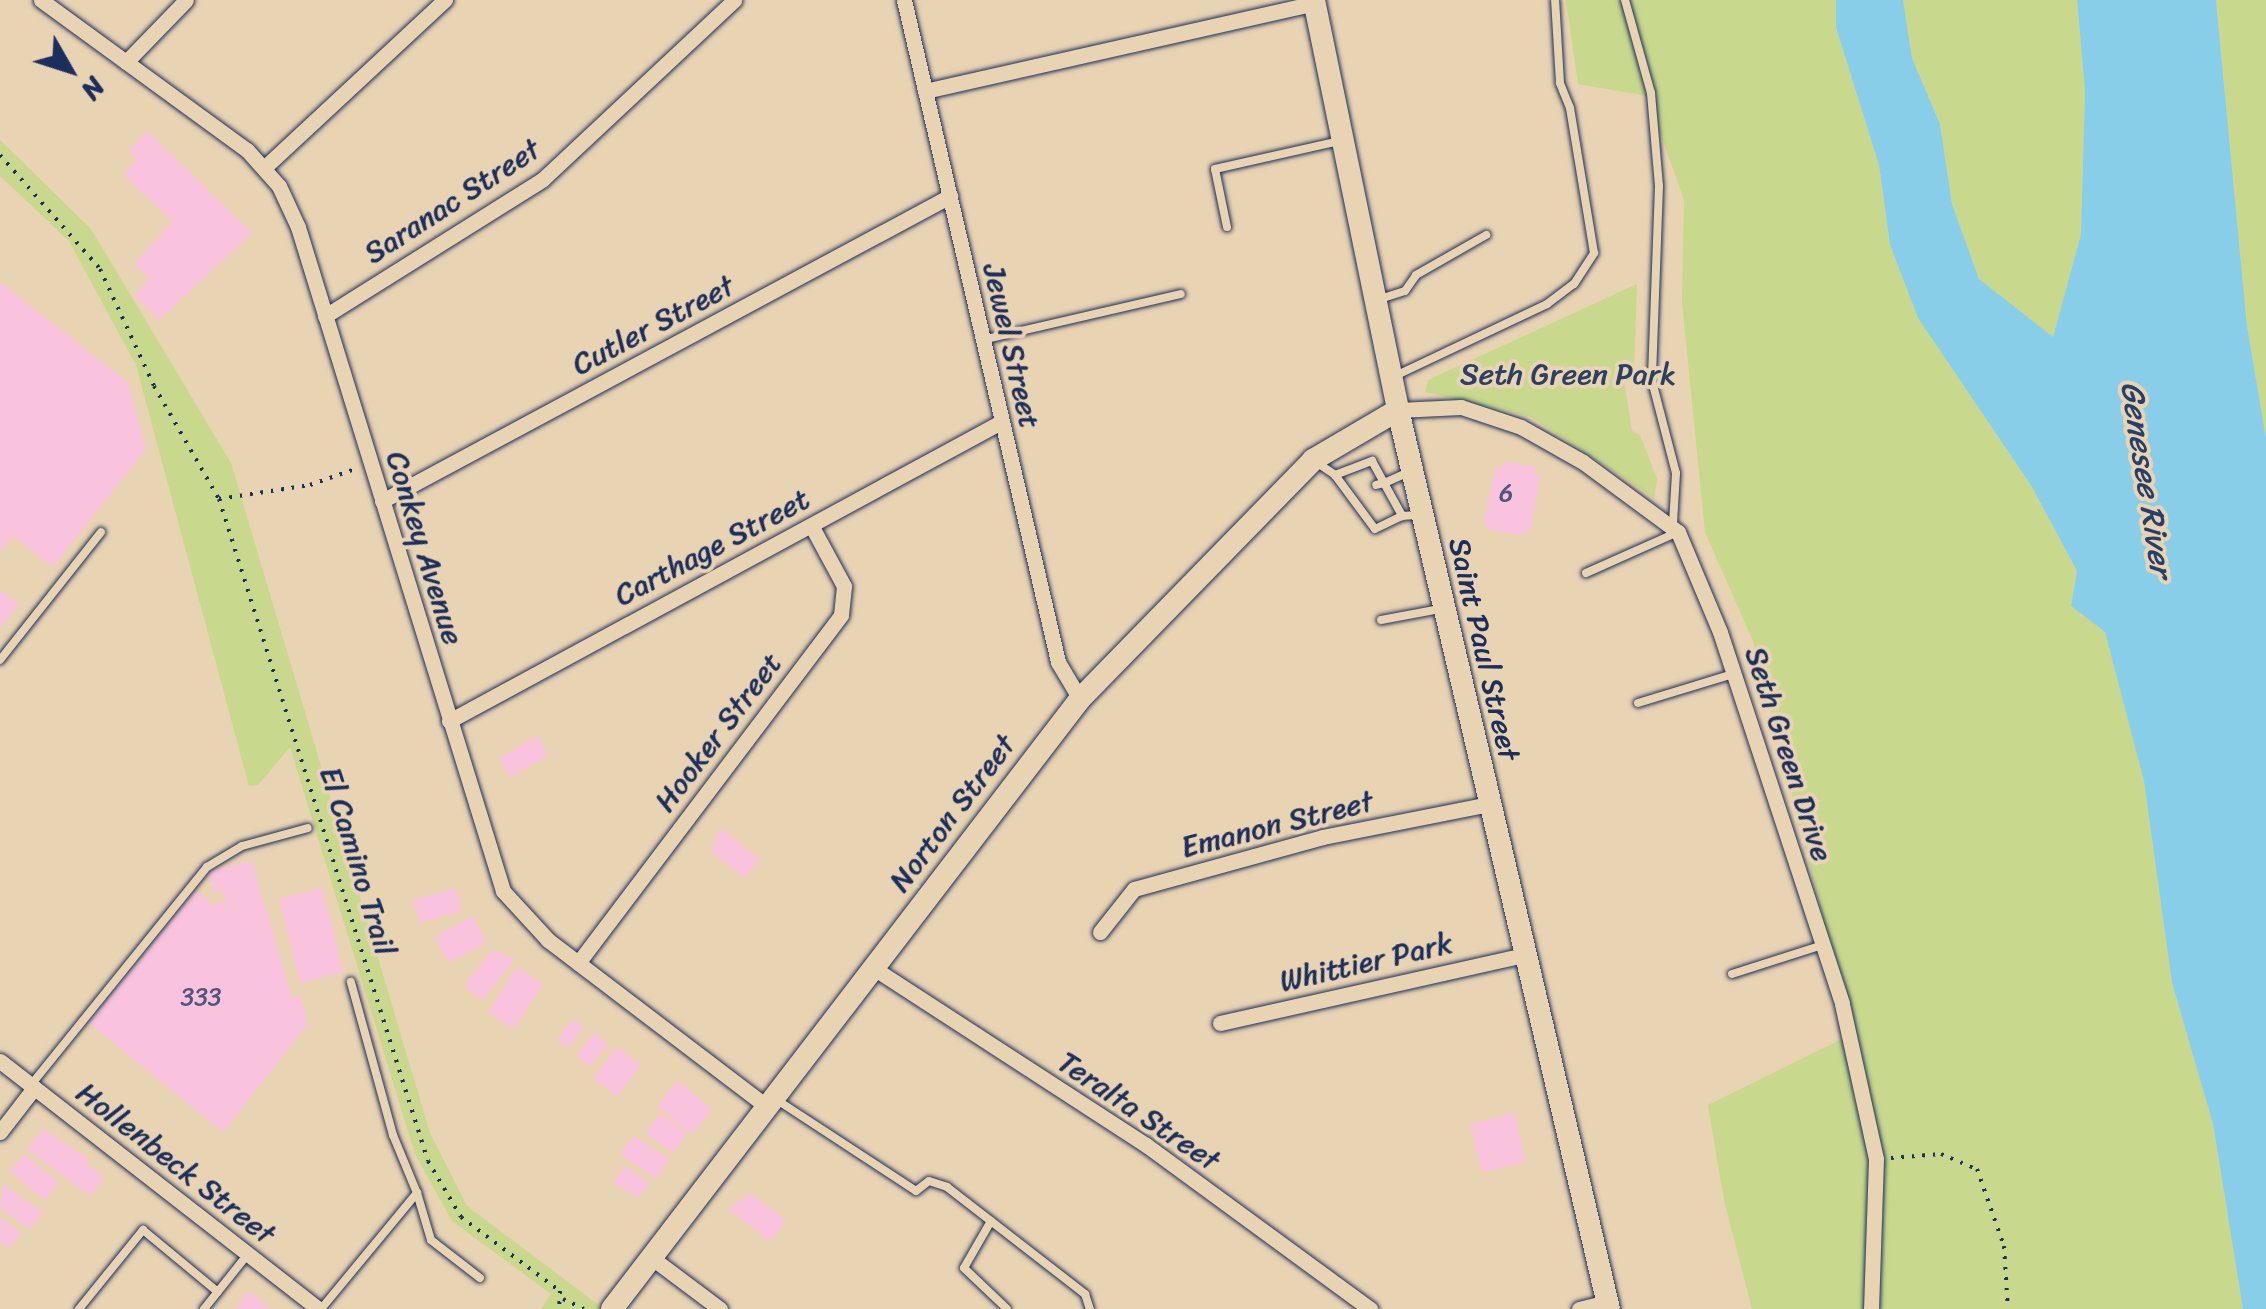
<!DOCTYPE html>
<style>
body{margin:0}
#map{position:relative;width:2266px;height:1309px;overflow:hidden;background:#e8d3b2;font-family:Sriracha,sans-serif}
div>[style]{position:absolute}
.green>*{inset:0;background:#c8d88c}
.water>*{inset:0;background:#88cee9}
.building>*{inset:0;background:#f9c3dd}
.path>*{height:4px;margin-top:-2px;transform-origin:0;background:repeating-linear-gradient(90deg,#1b2f5e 0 2.5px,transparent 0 10.5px)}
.roads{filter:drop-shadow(0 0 2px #1b2f5e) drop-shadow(0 0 2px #1b2f5e)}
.service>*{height:8px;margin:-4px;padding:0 4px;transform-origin:4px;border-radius:4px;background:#e8d3b2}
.minor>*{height:15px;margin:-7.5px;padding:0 7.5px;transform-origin:7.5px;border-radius:7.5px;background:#e8d3b2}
.secondary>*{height:22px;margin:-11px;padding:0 11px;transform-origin:11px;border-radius:11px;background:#e8d3b2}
span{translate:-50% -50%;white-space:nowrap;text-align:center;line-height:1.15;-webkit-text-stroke:8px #e8d3b2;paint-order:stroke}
.number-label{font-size:25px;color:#52547e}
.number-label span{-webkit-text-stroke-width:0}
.street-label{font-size:30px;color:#1b2f5e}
.park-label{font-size:30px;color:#2c4063}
.water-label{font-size:32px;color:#263f6c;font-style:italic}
.north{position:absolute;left:20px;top:20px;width:100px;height:100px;-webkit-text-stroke:8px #e8d3b2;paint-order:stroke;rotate:129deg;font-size:28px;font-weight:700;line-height:40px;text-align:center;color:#1b2f5e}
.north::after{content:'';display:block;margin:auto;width:35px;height:45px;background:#1b2f5e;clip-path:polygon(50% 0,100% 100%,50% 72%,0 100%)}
</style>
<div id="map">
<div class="green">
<div style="clip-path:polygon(1566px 0,1836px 0,1836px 29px,1879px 165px,1890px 245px,1918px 318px,2032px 487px,2077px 571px,2071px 606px,2105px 632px,2145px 781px,2172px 983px,2213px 1124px,2243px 1309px,1752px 1309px,1724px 1200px,1708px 1105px,1852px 1034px,1753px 641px,1705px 532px,1682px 302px,1684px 200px,1647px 96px,1578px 84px)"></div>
<div style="clip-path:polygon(1903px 0,2077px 0,2085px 91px,2081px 234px,2053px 337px,1979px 279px,1952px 204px,1940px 123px,1912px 58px)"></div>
<div style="clip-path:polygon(2216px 0,2266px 0,2266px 438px,2247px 326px)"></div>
<div style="clip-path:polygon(0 140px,91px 229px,231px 463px,430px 1133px,467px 1206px,604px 1309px,541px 1309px,551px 1294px,452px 1221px,415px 1154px,290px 747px,258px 785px,249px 786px,136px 365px,69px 241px,0 176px)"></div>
<div style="clip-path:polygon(1637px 284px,1634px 370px,1623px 374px,1632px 431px,1640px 435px,1657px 479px,1654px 498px,1531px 417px,1425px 392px,1428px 380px)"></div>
</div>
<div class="water">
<div style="clip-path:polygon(1836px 0,1903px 0,1912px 58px,1940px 124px,1952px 204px,1979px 279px,2053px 337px,2081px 234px,2085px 91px,2077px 0,2216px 0,2247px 326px,2266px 438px,2266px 1309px,2243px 1309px,2213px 1124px,2172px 983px,2144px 781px,2105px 632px,2071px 606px,2077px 571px,2032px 487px,1918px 318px,1890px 245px,1879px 165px,1836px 28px)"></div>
</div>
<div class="building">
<div style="clip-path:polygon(147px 131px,252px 233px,159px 320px,134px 296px,150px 278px,134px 264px,173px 221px,123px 175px,137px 160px,129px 151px)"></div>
<div style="clip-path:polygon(0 282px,128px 383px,146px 449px,53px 567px,13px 536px,0 552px)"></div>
<div style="clip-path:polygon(1504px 461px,1536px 467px,1534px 475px,1541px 475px,1530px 530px,1521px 535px,1489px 530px,1484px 522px,1495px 467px,1502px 468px)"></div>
<div style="clip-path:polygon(0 590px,19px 604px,0 628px)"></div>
<div style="clip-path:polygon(537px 736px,548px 755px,510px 778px,499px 758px)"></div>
<div style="clip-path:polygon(720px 828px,760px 859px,745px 878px,711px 852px)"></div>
<div style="clip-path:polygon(252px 861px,292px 998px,301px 996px,308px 1024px,223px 1132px,89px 1023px,196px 891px,215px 906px,220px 900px,226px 905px,223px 891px,214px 893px,209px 871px)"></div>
<div style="clip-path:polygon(322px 888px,343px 972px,300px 983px,279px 899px)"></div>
<div style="clip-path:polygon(456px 888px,462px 911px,420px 923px,413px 900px)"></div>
<div style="clip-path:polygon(472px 916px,487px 942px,449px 963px,435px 937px)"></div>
<div style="clip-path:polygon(492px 950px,515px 959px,482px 1000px,464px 986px)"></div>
<div style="clip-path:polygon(517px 967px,543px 984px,514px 1029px,488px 1012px)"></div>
<div style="clip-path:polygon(573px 1019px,584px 1027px,568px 1048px,557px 1040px)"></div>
<div style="clip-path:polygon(595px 1033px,608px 1045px,589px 1067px,576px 1055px)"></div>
<div style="clip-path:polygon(617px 1047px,641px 1065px,617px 1096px,593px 1078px)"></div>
<div style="clip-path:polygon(677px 1081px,712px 1109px,692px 1134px,657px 1106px)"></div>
<div style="clip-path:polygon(660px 1113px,687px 1133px,673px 1153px,645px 1133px)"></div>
<div style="clip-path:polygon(1514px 1113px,1526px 1162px,1482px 1172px,1470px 1124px)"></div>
<div style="clip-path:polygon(42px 1129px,89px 1159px,86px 1163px,104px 1177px,90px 1196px,27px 1149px)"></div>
<div style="clip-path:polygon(633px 1135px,669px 1159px,656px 1179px,620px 1154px)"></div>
<div style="clip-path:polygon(24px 1154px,59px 1183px,45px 1200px,10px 1171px)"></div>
<div style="clip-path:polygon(626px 1166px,650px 1184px,638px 1198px,613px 1182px)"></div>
<div style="clip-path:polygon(3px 1184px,43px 1212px,30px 1229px,0 1208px)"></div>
<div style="clip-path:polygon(750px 1193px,786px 1220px,770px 1241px,728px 1209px)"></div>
<div style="clip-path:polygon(0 1217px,21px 1233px,9px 1249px,0 1242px)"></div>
<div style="clip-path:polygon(249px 1291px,271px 1309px,235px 1309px)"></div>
</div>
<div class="path">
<div style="left:0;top:155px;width:152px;rotate:48.7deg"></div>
<div style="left:100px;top:269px;width:129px;rotate:65.2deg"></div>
<div style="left:154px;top:386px;width:130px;rotate:60.1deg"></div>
<div style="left:219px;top:499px;width:694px;rotate:72.48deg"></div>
<div style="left:428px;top:1161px;width:65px;rotate:59.5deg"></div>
<div style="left:461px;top:1217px;width:124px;rotate:36.8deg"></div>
<div style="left:560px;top:1291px;width:18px;rotate:93deg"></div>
<div style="left:219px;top:499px;width:92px;rotate:-8.7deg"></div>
<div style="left:310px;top:485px;width:48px;rotate:-19.6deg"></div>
<div style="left:1891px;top:1158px;width:50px;rotate:-4.6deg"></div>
<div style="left:1941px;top:1154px;width:39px;rotate:23deg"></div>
<div style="left:1977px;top:1169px;width:82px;rotate:70.7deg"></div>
<div style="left:2004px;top:1246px;width:63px;rotate:86.4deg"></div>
<div style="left:563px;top:1299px;width:23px;rotate:25deg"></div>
</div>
<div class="roads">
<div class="service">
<div style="left:1625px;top:0;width:97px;rotate:74.4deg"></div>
<div style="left:1651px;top:93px;width:93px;rotate:85.1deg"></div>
<div style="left:1659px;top:186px;width:195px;rotate:92.1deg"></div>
<div style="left:1652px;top:381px;width:95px;rotate:75.4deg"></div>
<div style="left:1676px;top:473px;width:50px;rotate:93.4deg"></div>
<div style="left:1227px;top:227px;width:59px;rotate:-101.7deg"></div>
<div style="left:1215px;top:169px;width:127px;rotate:-12.7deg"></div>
<div style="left:1380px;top:299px;width:26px;rotate:-18deg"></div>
<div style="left:1405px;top:291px;width:19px;rotate:-55deg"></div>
<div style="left:1416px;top:275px;width:81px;rotate:-29.7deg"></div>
<div style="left:982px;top:340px;width:204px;rotate:-13deg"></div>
<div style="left:1395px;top:376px;width:168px;rotate:-25.3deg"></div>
<div style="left:1547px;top:304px;width:34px;rotate:-37deg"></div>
<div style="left:1574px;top:284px;width:37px;rotate:-57deg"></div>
<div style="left:1594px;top:253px;width:147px;rotate:-99.4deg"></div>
<div style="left:1570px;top:108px;width:27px;rotate:-112deg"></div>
<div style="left:1560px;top:83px;width:83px;rotate:-93.4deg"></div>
<div style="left:1316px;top:462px;width:23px;rotate:34deg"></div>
<div style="left:1335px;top:475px;width:40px;rotate:-21deg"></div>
<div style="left:1372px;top:461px;width:25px;rotate:61deg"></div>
<div style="left:1384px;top:483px;width:8px;rotate:166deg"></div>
<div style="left:1409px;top:472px;width:27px;rotate:156deg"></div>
<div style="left:1384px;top:483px;width:38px;rotate:61deg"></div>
<div style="left:1402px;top:516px;width:16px;rotate:-4deg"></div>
<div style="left:1335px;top:475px;width:67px;rotate:53.5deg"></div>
<div style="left:1375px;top:529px;width:30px;rotate:-26deg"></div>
<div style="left:1586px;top:573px;width:101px;rotate:-24deg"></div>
<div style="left:1381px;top:620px;width:60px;rotate:-10.6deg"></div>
<div style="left:0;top:660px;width:163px;rotate:-51.7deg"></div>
<div style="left:1638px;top:703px;width:99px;rotate:-17deg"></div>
<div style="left:1732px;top:974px;width:96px;rotate:-17.7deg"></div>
<div style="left:31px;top:1085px;width:280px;rotate:-51.1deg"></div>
<div style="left:207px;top:867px;width:41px;rotate:-31deg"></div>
<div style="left:242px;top:846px;width:68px;rotate:-15.3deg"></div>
<div style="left:777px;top:1100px;width:166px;rotate:33.2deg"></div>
<div style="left:916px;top:1191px;width:16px;rotate:-38deg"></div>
<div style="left:929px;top:1181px;width:19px;rotate:18deg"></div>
<div style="left:947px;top:1187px;width:175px;rotate:37.8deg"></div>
<div style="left:1085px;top:1294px;width:16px;rotate:72deg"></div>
<div style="left:417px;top:1193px;width:49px;rotate:73.4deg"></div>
<div style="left:431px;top:1240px;width:62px;rotate:37.8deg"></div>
<div style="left:991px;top:1221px;width:54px;rotate:119.9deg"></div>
<div style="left:964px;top:1268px;width:59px;rotate:43.6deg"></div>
<div style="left:79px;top:1309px;width:102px;rotate:-51deg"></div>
<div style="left:143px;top:1230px;width:97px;rotate:39.6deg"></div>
<div style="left:204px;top:1309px;width:70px;rotate:-51.3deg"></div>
<div style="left:321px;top:1309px;width:151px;rotate:-50.4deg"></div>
<div style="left:417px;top:1193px;width:63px;rotate:-112.5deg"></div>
<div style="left:393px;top:1135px;width:159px;rotate:-105.4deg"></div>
</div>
<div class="minor">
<div style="left:41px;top:0;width:255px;rotate:36.1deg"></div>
<div style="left:247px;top:150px;width:48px;rotate:48.4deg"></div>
<div style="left:279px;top:186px;width:45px;rotate:65.1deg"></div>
<div style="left:298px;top:227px;width:695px;rotate:72.84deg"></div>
<div style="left:503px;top:891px;width:67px;rotate:47.4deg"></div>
<div style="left:548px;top:940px;width:274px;rotate:37.3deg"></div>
<div style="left:904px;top:0;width:680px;rotate:76.9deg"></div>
<div style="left:1058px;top:662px;width:43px;rotate:59.3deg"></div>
<div style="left:126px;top:62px;width:86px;rotate:-45.9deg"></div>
<div style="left:925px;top:91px;width:400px;rotate:-12.7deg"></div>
<div style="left:265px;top:167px;width:246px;rotate:-42.9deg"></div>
<div style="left:325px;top:316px;width:257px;rotate:-32.1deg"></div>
<div style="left:543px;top:179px;width:262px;rotate:-43.1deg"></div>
<div style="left:1398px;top:410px;width:63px;rotate:-2.7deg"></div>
<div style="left:1461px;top:407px;width:63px;rotate:18.4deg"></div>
<div style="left:1521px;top:427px;width:71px;rotate:29.4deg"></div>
<div style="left:1583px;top:462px;width:118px;rotate:36.4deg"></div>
<div style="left:1678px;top:532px;width:108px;rotate:67.2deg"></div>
<div style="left:1720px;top:632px;width:391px;rotate:71.8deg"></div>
<div style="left:1842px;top:1004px;width:159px;rotate:77.6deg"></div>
<div style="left:1876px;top:1159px;width:150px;rotate:91.9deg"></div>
<div style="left:382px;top:501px;width:645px;rotate:-28.23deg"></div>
<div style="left:449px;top:721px;width:628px;rotate:-28.44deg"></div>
<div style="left:1100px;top:932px;width:55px;rotate:-51.7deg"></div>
<div style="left:1134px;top:889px;width:196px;rotate:-15.4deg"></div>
<div style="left:1323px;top:837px;width:169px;rotate:-11.2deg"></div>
<div style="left:578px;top:963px;width:436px;rotate:-52.9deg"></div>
<div style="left:841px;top:615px;width:29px;rotate:-84deg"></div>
<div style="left:844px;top:586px;width:69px;rotate:-118.4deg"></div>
<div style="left:872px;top:967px;width:327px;rotate:33deg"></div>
<div style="left:1146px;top:1145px;width:278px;rotate:36.2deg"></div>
<div style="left:1220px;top:1023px;width:312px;rotate:-12.6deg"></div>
<div style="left:0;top:1061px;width:403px;rotate:37.9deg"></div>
<div style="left:0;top:1132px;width:56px;rotate:-52.3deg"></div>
<div style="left:652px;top:1258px;width:85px;rotate:36.9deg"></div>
<div style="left:1579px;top:1309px;width:30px;rotate:-14deg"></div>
</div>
<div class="secondary">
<div style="left:1314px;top:0;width:419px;rotate:78.4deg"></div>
<div style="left:1398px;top:410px;width:923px;rotate:76.79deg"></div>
<div style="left:612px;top:1309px;width:769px;rotate:-52.5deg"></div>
<div style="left:1080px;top:699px;width:334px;rotate:-45.7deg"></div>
<div style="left:1313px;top:460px;width:99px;rotate:-30.5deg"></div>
</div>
</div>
<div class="number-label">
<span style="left:1506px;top:493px">6</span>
<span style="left:201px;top:997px">333</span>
</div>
<div class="street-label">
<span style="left:452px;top:201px;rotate:-33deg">Saranac Street</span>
<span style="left:653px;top:325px;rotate:-28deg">Cutler Street</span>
<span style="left:1012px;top:346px;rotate:77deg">Jewel Street</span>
<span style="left:712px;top:547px;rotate:-28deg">Carthage Street</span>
<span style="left:425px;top:548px;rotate:73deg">Conkey Avenue</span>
<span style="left:1484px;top:649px;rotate:77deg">Saint Paul Street</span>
<span style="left:718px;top:732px;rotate:-53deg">Hooker Street</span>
<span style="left:1789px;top:754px;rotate:72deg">Seth Green Drive</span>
<span style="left:952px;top:813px;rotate:-53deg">Norton Street</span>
<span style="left:1277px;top:824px;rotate:-14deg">Emanon Street</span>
<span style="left:358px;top:861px;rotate:73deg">El Camino Trail</span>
<span style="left:1366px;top:962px;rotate:-13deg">Whittier Park</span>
<span style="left:1139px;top:1111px;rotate:34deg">Teralta Street</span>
<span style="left:176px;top:1163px;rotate:38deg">Hollenbeck Street</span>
</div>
<div class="park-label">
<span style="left:1568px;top:374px">Seth Green Park</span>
</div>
<div class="water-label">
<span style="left:2146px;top:479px;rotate:81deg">Genesee River</span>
</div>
<div class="north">N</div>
</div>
